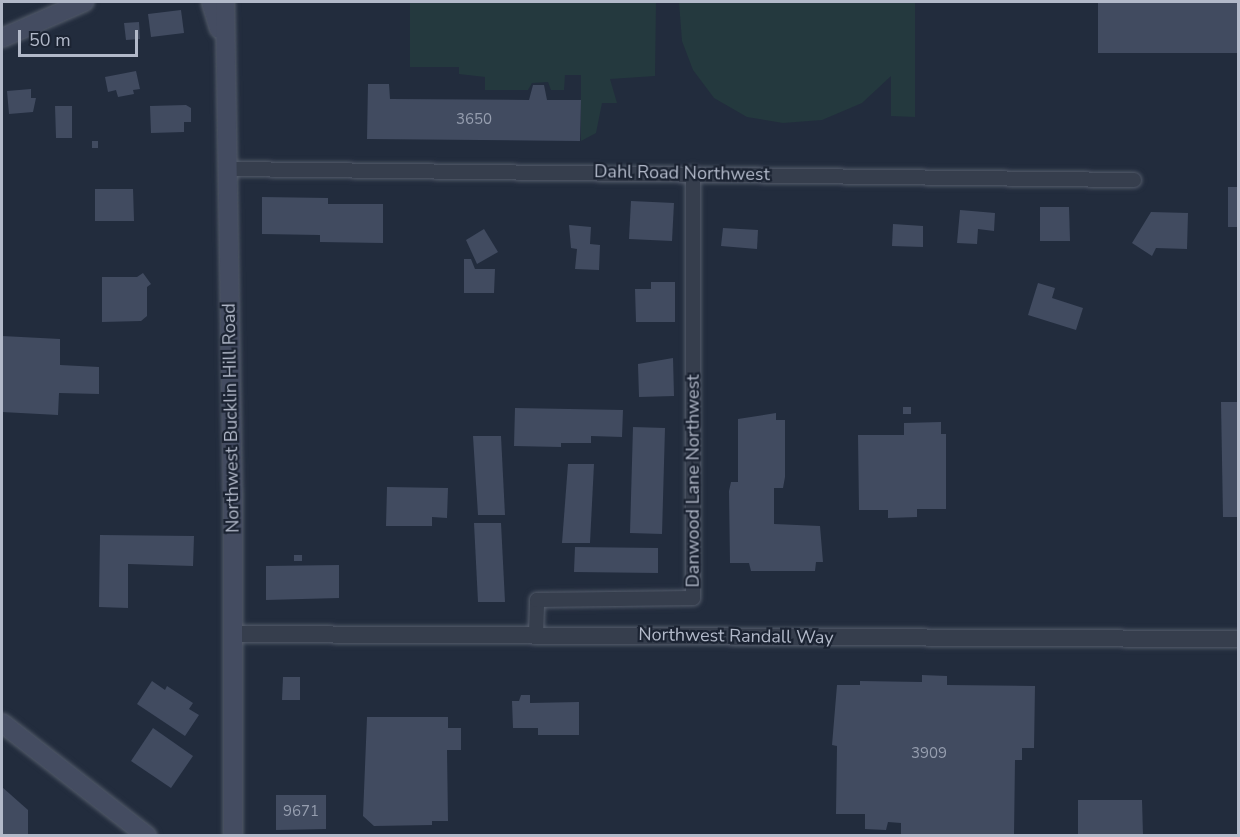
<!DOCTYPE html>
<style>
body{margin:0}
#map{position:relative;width:1240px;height:837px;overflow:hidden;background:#222c3d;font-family:"Nunito Sans",sans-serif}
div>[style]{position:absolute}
.green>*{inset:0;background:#24393e}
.building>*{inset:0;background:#414b60}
.roads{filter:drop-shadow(0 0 2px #545c6b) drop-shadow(0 0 2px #545c6b)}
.minor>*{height:14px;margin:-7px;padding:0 7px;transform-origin:7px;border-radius:7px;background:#363e4d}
.tertiary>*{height:16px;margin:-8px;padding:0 8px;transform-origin:8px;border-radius:8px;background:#363e4d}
.secondary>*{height:18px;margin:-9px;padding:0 9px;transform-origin:9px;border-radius:9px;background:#444c61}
span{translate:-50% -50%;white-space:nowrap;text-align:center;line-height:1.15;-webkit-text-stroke:4.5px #1b2332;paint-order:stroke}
.number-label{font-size:15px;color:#969eaf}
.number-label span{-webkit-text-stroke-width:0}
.street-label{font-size:18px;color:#b2b9c9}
.frame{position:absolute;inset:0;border:3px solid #b2b9c9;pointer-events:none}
.scale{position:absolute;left:18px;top:30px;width:120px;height:27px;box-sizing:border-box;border:3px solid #b2b9c9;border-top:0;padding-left:8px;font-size:18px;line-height:21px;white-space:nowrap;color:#b2b9c9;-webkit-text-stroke:4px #1b2332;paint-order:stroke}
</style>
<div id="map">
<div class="green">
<div style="clip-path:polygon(410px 2px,656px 2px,655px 76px,610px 79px,617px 103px,602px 103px,596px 133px,581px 141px,581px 75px,565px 75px,564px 90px,551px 90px,548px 82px,532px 83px,528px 90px,485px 90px,485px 77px,459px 74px,459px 67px,410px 67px)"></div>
<div style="clip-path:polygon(679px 2px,915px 2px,915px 117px,891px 116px,891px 76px,862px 103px,822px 120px,783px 123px,747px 117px,714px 98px,693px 70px,682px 41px)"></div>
</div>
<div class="building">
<div style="clip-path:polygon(1098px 2px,1238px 2px,1238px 53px,1098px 53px)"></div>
<div style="clip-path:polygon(181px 10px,184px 33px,151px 37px,148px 14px)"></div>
<div style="clip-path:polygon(139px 22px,140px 39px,126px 40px,124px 23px)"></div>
<div style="clip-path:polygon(136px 71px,140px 89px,133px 90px,134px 94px,118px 97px,116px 90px,108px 92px,105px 77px)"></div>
<div style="clip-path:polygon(368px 84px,389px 84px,390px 99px,529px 100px,533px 85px,544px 85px,547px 100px,581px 100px,580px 141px,367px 139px)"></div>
<div style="clip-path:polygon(31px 89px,31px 98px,36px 98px,33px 112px,9px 114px,7px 91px)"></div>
<div style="clip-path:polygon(186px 105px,191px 108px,191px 122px,184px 122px,184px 132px,151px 133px,150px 106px)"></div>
<div style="clip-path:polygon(55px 106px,72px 106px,72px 138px,56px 138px)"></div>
<div style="clip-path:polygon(92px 141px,98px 141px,98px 148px,92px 148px)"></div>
<div style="clip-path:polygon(1228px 187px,1238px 187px,1238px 227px,1228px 227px)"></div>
<div style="clip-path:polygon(95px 189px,133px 189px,134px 221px,95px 221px)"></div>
<div style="clip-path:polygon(262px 197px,328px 198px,328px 204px,383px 204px,383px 243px,320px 242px,320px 235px,262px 234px)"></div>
<div style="clip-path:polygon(631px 201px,674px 203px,672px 241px,629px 239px)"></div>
<div style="clip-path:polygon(1040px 207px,1069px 207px,1070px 241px,1040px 241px)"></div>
<div style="clip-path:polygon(960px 210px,995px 213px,994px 231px,978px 229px,977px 244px,957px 243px)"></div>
<div style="clip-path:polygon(1151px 212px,1188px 213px,1187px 249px,1156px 248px,1152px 256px,1132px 243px)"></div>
<div style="clip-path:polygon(893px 224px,923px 226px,923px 247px,892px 246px)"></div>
<div style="clip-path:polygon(569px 225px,591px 227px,590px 244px,600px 245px,599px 270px,575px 269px,577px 249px,571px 248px)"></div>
<div style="clip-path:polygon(723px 228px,758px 230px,757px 249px,721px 246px)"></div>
<div style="clip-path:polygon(484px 229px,498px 252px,477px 264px,466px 240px)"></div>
<div style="clip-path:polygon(464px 259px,471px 259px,475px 269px,495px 269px,494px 293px,464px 293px)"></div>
<div style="clip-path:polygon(143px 273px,151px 284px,147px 287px,147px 316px,141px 321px,102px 322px,102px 277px,137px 277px)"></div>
<div style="clip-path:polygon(651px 282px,675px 282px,675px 322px,636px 322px,635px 289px,651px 289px)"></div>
<div style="clip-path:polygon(1038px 283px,1055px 288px,1052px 298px,1083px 308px,1076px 330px,1028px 315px)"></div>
<div style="clip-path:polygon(2px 336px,60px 339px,60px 365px,99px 367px,99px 394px,59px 393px,58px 415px,2px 412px)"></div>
<div style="clip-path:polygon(673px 358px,674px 396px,639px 397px,638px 364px)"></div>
<div style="clip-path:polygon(1221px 402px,1238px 402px,1238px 517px,1223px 517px)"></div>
<div style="clip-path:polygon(903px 407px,911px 407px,911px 414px,903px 414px)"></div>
<div style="clip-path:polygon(515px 408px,623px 410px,622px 437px,591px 436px,591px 443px,561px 443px,561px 447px,514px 446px)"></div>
<div style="clip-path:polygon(776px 413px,776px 420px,785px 420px,785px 477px,783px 488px,774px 488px,774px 524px,820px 526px,823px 562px,816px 562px,815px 571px,751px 571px,749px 563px,730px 563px,729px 491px,731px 482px,738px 482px,738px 419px)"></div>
<div style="clip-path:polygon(941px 422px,941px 434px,946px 434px,946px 509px,917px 509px,917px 517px,888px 518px,888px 510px,859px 510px,858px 435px,904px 435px,904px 423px)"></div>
<div style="clip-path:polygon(633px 427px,665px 428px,662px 534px,630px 533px)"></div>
<div style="clip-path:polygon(473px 436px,501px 436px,505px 515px,478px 515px)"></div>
<div style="clip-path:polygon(568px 464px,594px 464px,590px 543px,562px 543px)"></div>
<div style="clip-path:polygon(387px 487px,448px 488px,447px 518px,432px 517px,432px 526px,386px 526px)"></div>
<div style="clip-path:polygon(474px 523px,501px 523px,505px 602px,478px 602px)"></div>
<div style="clip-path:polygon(100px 535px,194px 536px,193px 566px,128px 564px,128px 608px,99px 607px)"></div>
<div style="clip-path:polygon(575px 547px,658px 548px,658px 573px,574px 572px)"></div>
<div style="clip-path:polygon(294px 555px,302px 555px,302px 561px,294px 561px)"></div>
<div style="clip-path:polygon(339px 565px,339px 598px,266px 600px,266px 566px)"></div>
<div style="clip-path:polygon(922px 675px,947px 676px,947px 685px,1035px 686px,1034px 748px,1022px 748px,1022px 760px,1015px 760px,1014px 836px,901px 836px,901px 823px,888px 822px,886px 830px,865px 829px,865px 814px,836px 814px,837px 746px,832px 745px,837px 685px,860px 685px,860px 681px,922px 682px)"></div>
<div style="clip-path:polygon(283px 677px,300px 677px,300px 700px,282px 700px)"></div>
<div style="clip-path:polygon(152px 681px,165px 690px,167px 686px,193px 703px,189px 709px,199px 715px,185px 736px,137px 704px)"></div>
<div style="clip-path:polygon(521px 695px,530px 695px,530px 703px,579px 702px,579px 735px,538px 735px,538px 728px,513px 728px,512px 701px,519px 701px)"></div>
<div style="clip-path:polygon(367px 717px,448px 717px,448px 728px,461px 728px,461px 750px,447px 750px,448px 821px,432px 821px,432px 825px,374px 826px,363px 816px)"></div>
<div style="clip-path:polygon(153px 728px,193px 756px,171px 788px,131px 761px)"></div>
<div style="clip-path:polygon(2px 787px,28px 810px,28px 836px,2px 836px)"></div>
<div style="clip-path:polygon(276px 795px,326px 795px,326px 829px,276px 830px)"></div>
<div style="clip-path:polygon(1078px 800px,1142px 800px,1143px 836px,1078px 836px)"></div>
</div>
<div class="roads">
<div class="minor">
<div style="left:229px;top:169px;width:905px;rotate:0.7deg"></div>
<div style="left:536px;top:634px;width:34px;rotate:-88deg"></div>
<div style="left:537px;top:600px;width:156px;rotate:-0.7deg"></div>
<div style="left:693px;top:598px;width:425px;rotate:-90deg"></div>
</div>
<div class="tertiary">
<div style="left:233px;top:634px;width:1005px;rotate:0.29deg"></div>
</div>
<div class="secondary">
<div style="left:211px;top:2px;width:28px;rotate:73deg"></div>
<div style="left:225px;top:2px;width:489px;rotate:89.1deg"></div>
<div style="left:233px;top:491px;width:345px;rotate:90deg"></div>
<div style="left:2px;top:38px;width:90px;rotate:-23.7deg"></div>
<div style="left:2px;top:723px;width:184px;rotate:37.9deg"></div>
</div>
</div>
<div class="number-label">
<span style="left:474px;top:120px">3650</span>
<span style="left:929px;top:754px">3909</span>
<span style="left:301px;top:812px">9671</span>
</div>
<div class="street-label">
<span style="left:682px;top:173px;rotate:1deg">Dahl Road Northwest</span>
<span style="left:231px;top:418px;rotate:-91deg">Northwest Bucklin Hill Road</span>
<span style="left:693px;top:481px;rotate:-90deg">Danwood Lane Northwest</span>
<span style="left:736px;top:636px;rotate:1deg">Northwest Randall Way</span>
</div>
<div class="frame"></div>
<div class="scale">50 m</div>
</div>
